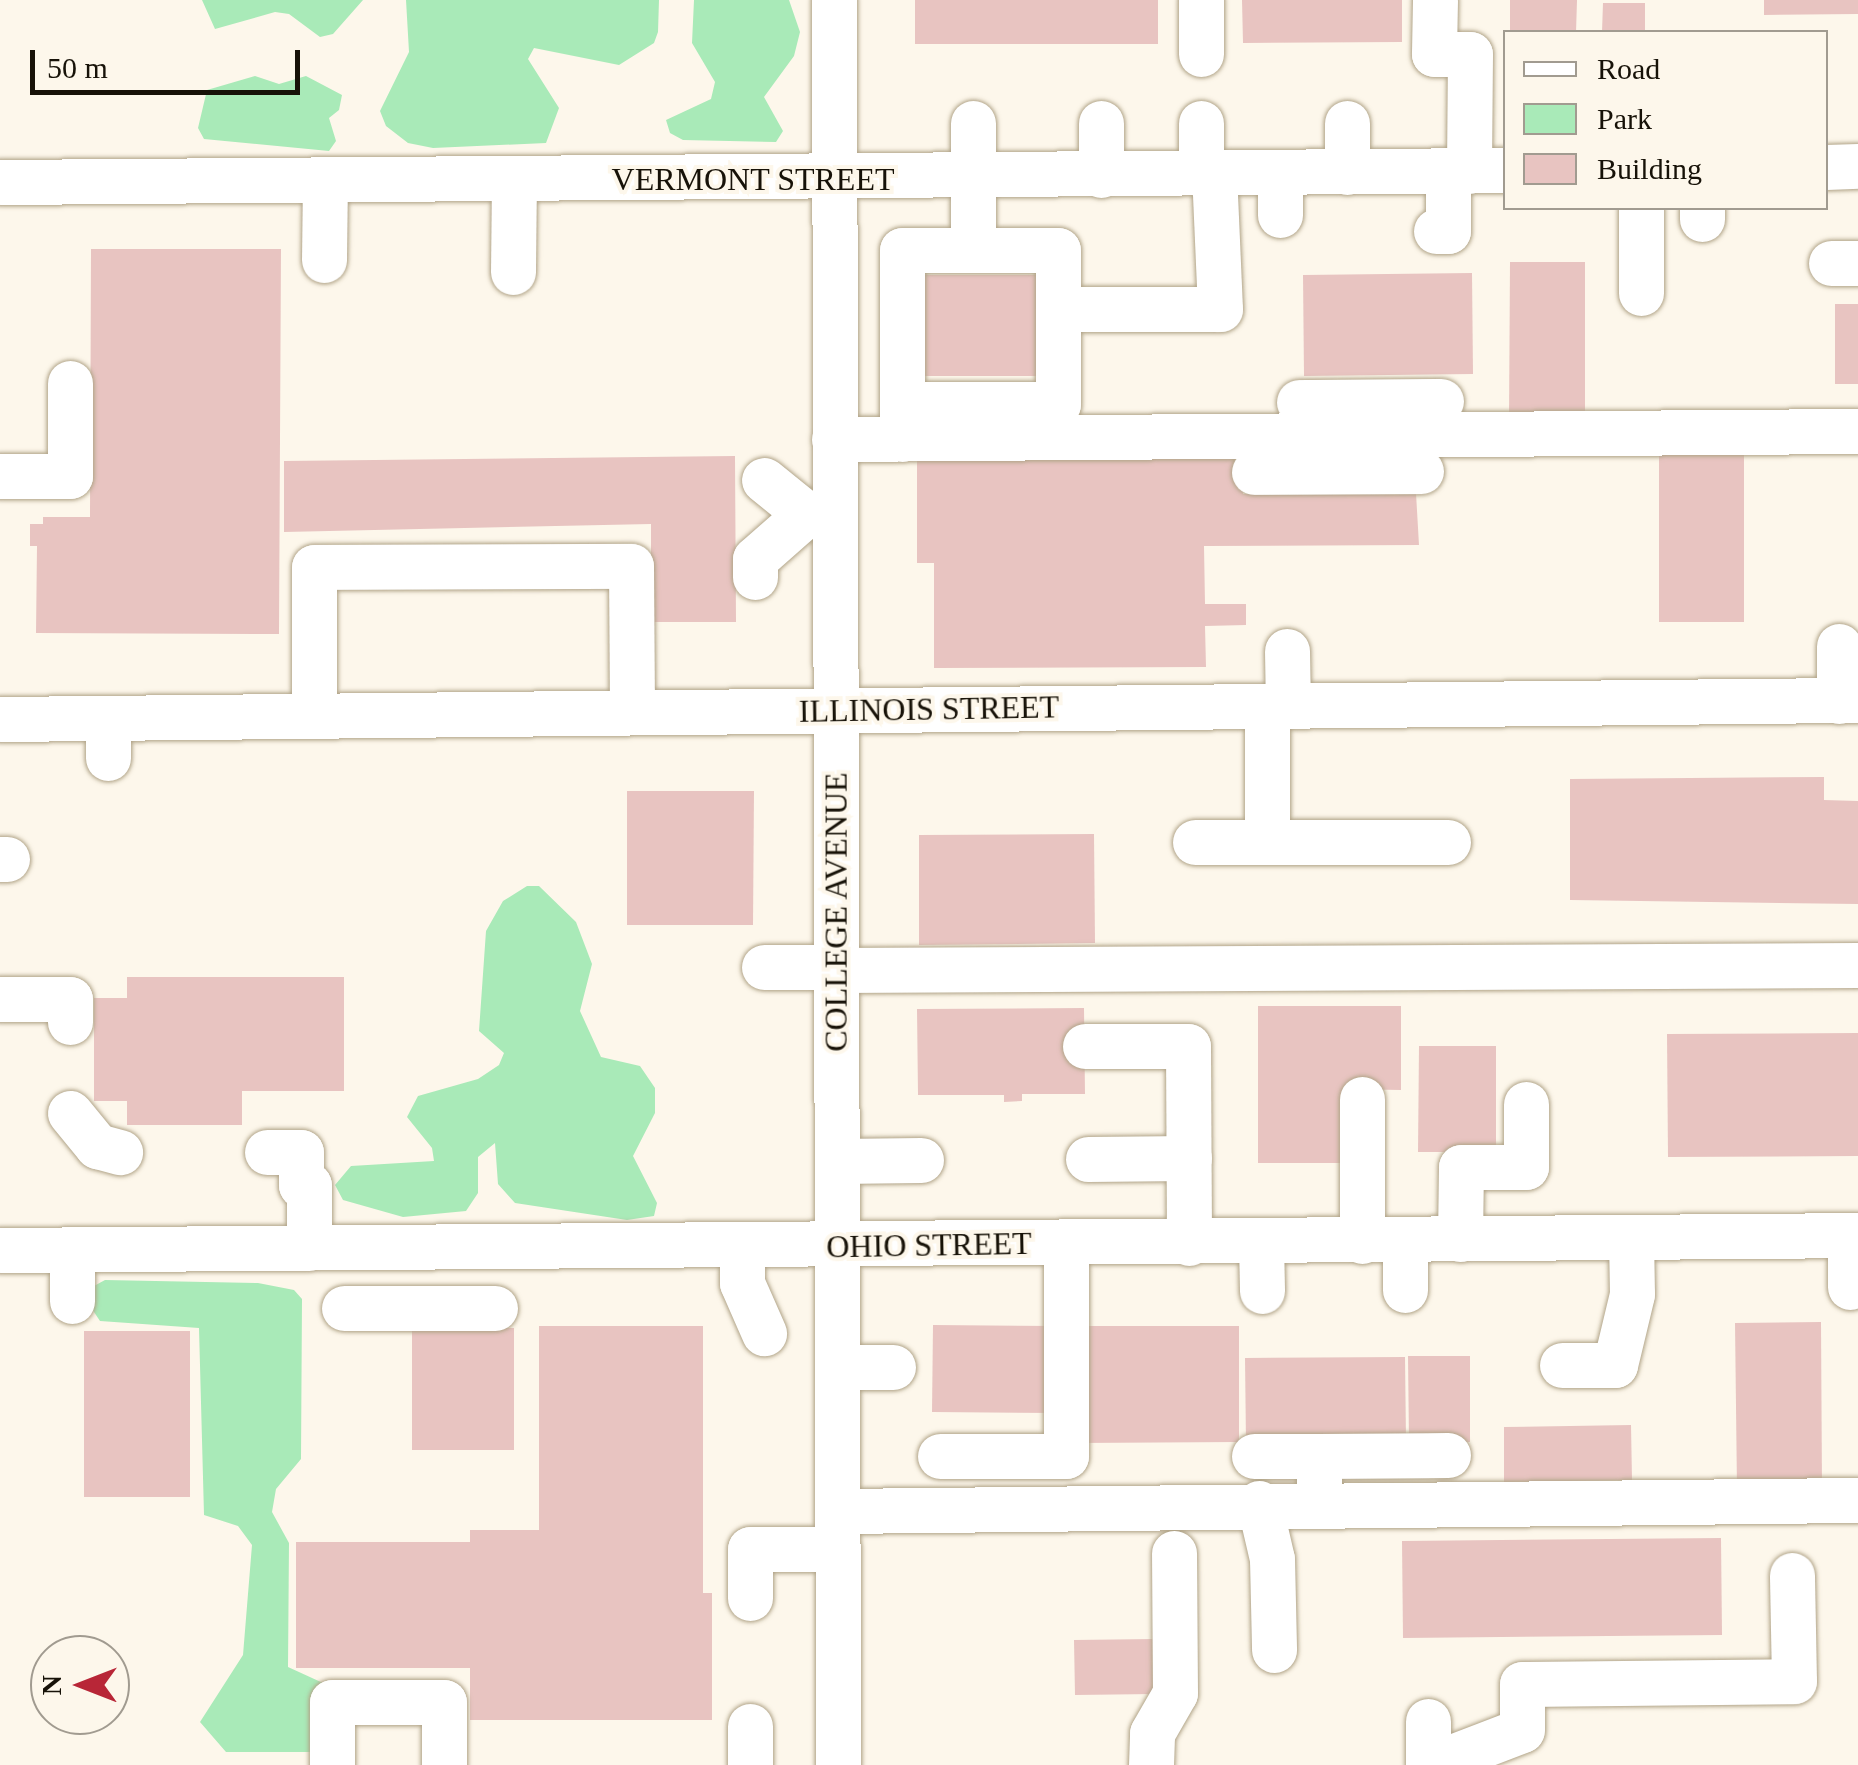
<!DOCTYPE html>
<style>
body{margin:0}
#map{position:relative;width:1858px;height:1765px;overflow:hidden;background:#fdf7eb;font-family:Georgia,serif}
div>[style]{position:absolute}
.green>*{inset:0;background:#a9eab8}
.building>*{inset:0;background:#e8c4c1}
.roads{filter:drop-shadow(0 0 2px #b1a488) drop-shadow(0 0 2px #b1a488)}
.minor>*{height:45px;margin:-22.5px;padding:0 22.5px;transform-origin:22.5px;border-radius:22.5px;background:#fff}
span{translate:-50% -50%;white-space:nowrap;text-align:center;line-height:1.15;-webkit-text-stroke:8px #fdf7eb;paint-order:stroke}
.street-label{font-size:32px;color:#171208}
.legend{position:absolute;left:1503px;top:30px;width:325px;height:180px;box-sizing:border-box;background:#fdf7eb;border:2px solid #a19b90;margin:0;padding:12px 18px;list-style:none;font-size:30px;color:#171208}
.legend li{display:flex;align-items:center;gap:20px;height:50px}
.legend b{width:50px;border:2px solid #a19b90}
.north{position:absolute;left:30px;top:1635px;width:100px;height:100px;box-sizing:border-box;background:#fdf7eb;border:2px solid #a19b90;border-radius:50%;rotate:270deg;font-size:28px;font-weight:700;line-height:40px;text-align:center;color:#171208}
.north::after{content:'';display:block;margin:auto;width:35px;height:45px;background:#b82637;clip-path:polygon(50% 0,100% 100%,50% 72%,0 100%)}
.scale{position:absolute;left:30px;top:50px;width:270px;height:45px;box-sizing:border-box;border:5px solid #171208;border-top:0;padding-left:12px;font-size:30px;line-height:35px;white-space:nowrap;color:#171208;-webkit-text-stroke:8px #fdf7eb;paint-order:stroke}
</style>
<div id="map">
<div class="green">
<div style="clip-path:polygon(202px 0,363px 0,333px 34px,320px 37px,289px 14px,275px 12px,215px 29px)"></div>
<div style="clip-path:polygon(406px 0,659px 0,658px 32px,654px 43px,619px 65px,534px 48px,528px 59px,559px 108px,546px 143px,433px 148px,408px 143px,386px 126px,380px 111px,409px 52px)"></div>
<div style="clip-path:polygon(694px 0,789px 0,800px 32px,794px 56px,764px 97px,783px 131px,776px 142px,683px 140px,670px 133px,666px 120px,711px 99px,715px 82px,692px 43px)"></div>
<div style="clip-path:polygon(255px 76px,279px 84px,306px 76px,342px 95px,339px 110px,329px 118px,336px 141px,329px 151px,204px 139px,198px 128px,207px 90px)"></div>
<div style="clip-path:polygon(527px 886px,539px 886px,576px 922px,592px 964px,580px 1011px,601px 1057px,640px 1066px,655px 1088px,655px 1113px,633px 1156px,657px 1203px,654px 1216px,627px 1220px,515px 1203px,498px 1184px,495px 1143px,478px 1157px,478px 1193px,466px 1211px,403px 1217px,343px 1200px,335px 1185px,351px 1166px,434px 1161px,432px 1148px,407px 1117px,418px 1096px,478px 1079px,499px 1065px,504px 1053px,479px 1031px,486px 931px,503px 901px)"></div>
<div style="clip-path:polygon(105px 1280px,258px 1283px,294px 1290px,302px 1299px,301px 1459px,276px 1489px,272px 1512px,289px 1543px,288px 1667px,323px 1683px,311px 1752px,226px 1752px,200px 1722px,243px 1655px,252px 1545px,238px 1526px,204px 1515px,199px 1328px,100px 1321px,92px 1309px,94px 1286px)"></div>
</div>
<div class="building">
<div style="clip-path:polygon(915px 0,1158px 0,1158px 44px,915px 44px)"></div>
<div style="clip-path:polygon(1242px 0,1402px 0,1402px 42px,1243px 43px)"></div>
<div style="clip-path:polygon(1510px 0,1577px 0,1576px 32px,1510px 32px)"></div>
<div style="clip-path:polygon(1764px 0,1858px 0,1858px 14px,1764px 15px)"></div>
<div style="clip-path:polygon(1603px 3px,1645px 3px,1645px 32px,1602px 32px)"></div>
<div style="clip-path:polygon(91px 249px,281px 249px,279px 634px,36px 633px,37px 546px,30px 546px,30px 524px,43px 524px,43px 517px,90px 517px)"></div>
<div style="clip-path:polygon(1510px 262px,1585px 262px,1585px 420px,1509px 419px)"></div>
<div style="clip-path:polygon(1472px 273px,1473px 374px,1304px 376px,1303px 275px)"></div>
<div style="clip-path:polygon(916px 275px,1039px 275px,1039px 376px,916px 376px)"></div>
<div style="clip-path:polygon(1835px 304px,1858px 304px,1858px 384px,1835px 384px)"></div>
<div style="clip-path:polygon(1659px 450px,1744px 450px,1744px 622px,1659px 622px)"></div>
<div style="clip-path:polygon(1243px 452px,1243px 494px,1416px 493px,1419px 545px,1204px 546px,1205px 604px,1246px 604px,1246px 625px,1205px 626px,1206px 667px,934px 668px,934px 563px,917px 563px,917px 454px)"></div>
<div style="clip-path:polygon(735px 456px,736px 622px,651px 622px,651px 524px,284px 532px,284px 461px)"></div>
<div style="clip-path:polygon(1824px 777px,1824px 800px,1858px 801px,1858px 904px,1570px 900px,1570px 779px)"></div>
<div style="clip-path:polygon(627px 791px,754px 791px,753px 925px,627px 925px)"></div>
<div style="clip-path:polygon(1094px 834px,1095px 943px,919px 945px,919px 835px)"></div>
<div style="clip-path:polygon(127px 977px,344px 977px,344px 1091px,242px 1091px,242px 1125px,127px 1125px,127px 1101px,94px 1101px,94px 998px,127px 998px)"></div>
<div style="clip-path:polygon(1258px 1006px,1401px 1006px,1401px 1090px,1343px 1089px,1343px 1163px,1258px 1163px)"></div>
<div style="clip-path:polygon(1084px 1008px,1085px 1094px,1022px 1094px,1022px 1101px,1004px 1102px,1004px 1095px,918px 1095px,917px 1009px)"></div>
<div style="clip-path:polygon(1858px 1033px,1858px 1156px,1668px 1157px,1667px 1034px)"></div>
<div style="clip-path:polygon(1419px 1046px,1496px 1046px,1496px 1152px,1418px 1152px)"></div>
<div style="clip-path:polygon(1821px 1322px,1822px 1489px,1737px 1490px,1735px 1323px)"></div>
<div style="clip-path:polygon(933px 1325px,1055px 1326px,1055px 1413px,932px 1412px)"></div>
<div style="clip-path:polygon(539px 1326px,703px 1326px,703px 1593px,712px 1593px,712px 1720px,470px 1720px,470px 1668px,296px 1668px,296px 1542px,470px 1542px,470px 1530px,539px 1530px)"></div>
<div style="clip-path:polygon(1077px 1326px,1239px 1326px,1239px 1442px,1077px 1443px)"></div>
<div style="clip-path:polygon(412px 1328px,514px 1328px,514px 1450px,412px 1450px)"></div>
<div style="clip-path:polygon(84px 1331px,190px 1331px,190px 1497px,84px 1497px)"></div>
<div style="clip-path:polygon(1408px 1356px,1470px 1356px,1470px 1442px,1409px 1442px)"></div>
<div style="clip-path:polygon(1405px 1357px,1406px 1441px,1246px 1443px,1245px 1358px)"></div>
<div style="clip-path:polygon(1631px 1425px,1632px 1480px,1504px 1482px,1504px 1427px)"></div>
<div style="clip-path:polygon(1721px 1538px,1722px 1635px,1403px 1638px,1402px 1541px)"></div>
<div style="clip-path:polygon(1154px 1639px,1154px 1694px,1075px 1695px,1074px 1640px)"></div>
</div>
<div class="roads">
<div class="minor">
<div style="left:834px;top:0;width:1765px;rotate:89.87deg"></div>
<div style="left:1201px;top:0;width:54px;rotate:90deg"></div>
<div style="left:1435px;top:0;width:54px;rotate:91.1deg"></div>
<div style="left:1434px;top:54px;width:36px"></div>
<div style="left:1470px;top:54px;width:117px;rotate:90.5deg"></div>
<div style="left:973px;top:123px;width:127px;rotate:90deg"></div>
<div style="left:1101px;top:123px;width:52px;rotate:90deg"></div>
<div style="left:1201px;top:123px;width:51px;rotate:90deg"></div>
<div style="left:1347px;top:123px;width:49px;rotate:90deg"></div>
<div style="left:1826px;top:167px;width:32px;rotate:-2deg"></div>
<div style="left:1280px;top:173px;width:42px;rotate:90deg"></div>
<div style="left:0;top:182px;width:1506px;rotate:-0.46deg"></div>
<div style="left:1702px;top:208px;width:11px;rotate:90deg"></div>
<div style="left:1436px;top:231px;width:12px"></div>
<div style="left:1448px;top:231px;width:60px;rotate:-90deg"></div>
<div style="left:324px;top:260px;width:79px;rotate:-89.3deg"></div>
<div style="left:1831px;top:263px;width:27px"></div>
<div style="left:513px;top:272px;width:92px;rotate:-89.4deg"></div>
<div style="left:1641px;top:293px;width:85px;rotate:-90deg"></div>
<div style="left:1299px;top:402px;width:142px;rotate:-0.4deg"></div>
<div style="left:902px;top:404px;width:156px"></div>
<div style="left:1058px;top:404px;width:95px;rotate:-90deg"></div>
<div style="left:834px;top:439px;width:1024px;rotate:-0.45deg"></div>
<div style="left:902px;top:439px;width:189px;rotate:-90deg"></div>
<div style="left:902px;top:250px;width:156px"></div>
<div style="left:1058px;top:250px;width:59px;rotate:90deg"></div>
<div style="left:1058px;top:309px;width:162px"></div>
<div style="left:1220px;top:309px;width:135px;rotate:-92.5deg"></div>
<div style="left:1254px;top:472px;width:167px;rotate:-0.3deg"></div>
<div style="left:0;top:476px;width:70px"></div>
<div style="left:70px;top:476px;width:93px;rotate:-90deg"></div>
<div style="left:755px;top:577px;width:18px;rotate:-90deg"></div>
<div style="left:755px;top:559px;width:68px;rotate:-41.4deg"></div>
<div style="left:806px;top:514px;width:54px;rotate:-141deg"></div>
<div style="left:1839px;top:646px;width:55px;rotate:90deg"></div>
<div style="left:1287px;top:651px;width:55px;rotate:89deg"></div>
<div style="left:1267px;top:706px;width:136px;rotate:90deg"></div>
<div style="left:1267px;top:842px;width:181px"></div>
<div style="left:314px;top:716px;width:149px;rotate:-90deg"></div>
<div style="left:314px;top:567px;width:317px;rotate:-0.2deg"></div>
<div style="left:631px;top:566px;width:146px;rotate:89.6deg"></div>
<div style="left:108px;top:718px;width:40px;rotate:90deg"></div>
<div style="left:0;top:719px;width:1858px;rotate:-0.59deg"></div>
<div style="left:1195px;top:842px;width:72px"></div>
<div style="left:0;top:859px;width:7px"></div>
<div style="left:764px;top:967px;width:72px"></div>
<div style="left:836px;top:970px;width:1022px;rotate:-0.28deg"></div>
<div style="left:0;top:999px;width:70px"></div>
<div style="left:70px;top:999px;width:23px;rotate:90deg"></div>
<div style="left:1085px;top:1046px;width:103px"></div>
<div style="left:1188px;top:1046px;width:197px;rotate:89.7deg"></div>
<div style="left:70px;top:1113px;width:43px;rotate:50.7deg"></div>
<div style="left:97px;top:1146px;width:24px;rotate:15deg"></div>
<div style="left:267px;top:1152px;width:34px"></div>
<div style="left:301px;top:1152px;width:33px;rotate:90deg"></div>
<div style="left:301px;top:1185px;width:8px"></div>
<div style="left:309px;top:1185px;width:63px;rotate:90deg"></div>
<div style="left:1088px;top:1159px;width:101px;rotate:-0.6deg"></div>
<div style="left:837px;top:1161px;width:84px;rotate:-0.7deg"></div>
<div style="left:1850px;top:1235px;width:52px;rotate:90deg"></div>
<div style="left:1460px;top:1239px;width:72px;rotate:-89.2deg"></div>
<div style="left:1461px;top:1167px;width:65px"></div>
<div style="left:1526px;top:1167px;width:63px;rotate:-90deg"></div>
<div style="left:1405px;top:1240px;width:50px;rotate:90deg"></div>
<div style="left:1362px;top:1241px;width:142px;rotate:-90deg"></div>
<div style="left:1261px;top:1242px;width:49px;rotate:88.8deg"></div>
<div style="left:742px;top:1247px;width:36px;rotate:90deg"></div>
<div style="left:742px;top:1283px;width:55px;rotate:66.3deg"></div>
<div style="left:72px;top:1249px;width:52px;rotate:90deg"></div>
<div style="left:0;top:1250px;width:1858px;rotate:-0.46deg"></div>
<div style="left:344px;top:1308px;width:151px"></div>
<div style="left:1562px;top:1365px;width:53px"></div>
<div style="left:1615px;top:1365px;width:73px;rotate:-76.5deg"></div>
<div style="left:1632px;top:1294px;width:56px;rotate:-91deg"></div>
<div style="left:837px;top:1367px;width:56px"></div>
<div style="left:940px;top:1456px;width:126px"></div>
<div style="left:1066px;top:1456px;width:212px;rotate:-90deg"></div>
<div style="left:1254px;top:1456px;width:65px"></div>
<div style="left:1319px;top:1456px;width:29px;rotate:90deg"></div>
<div style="left:1319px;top:1456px;width:129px;rotate:-0.4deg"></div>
<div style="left:1259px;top:1503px;width:57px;rotate:76.9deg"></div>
<div style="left:1272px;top:1559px;width:91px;rotate:88.7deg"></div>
<div style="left:837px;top:1511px;width:1021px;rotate:-0.62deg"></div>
<div style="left:750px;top:1598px;width:49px;rotate:-90deg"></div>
<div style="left:750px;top:1549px;width:87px"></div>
<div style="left:1428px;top:1721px;width:44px;rotate:90deg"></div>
<div style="left:750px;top:1726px;width:39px;rotate:90deg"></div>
<div style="left:332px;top:1765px;width:63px;rotate:-90deg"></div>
<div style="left:332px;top:1702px;width:112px"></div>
<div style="left:444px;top:1702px;width:63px;rotate:90deg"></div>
<div style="left:1151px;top:1765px;width:32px;rotate:-88deg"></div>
<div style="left:1152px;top:1733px;width:46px;rotate:-60.1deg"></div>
<div style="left:1175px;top:1693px;width:140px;rotate:-90.4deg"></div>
<div style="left:1431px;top:1765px;width:97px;rotate:-21deg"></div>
<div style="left:1522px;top:1730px;width:46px;rotate:-90deg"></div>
<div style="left:1522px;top:1684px;width:272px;rotate:-0.6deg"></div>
<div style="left:1794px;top:1681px;width:106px;rotate:-91.1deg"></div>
</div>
</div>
<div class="street-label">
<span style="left:753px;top:179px">VERMONT STREET</span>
<span style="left:929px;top:709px;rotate:-1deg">ILLINOIS STREET</span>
<span style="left:836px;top:912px;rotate:-90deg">COLLEGE AVENUE</span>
<span style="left:929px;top:1245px;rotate:-1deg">OHIO STREET</span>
</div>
<ul class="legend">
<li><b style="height:12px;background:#fff"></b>Road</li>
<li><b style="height:28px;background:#a9eab8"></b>Park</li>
<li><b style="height:28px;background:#e8c4c1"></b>Building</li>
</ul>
<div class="north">N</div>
<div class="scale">50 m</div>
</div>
